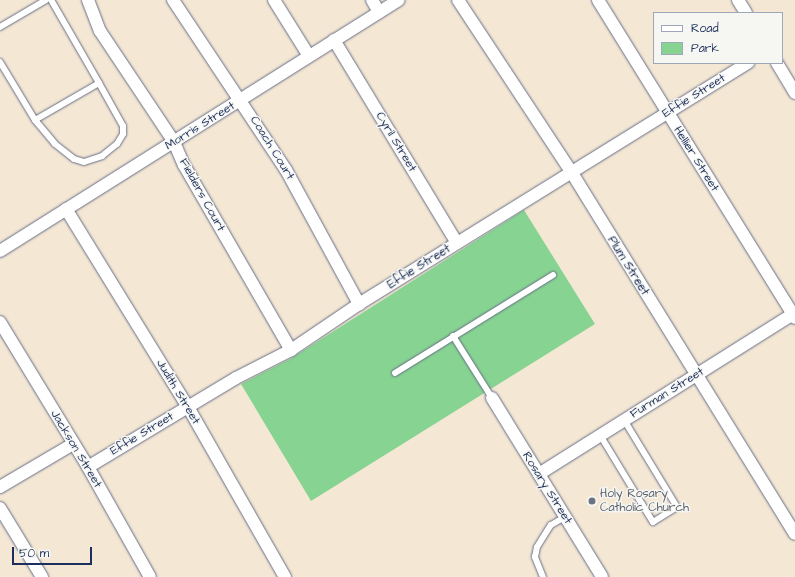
<!DOCTYPE html>
<style>
body{margin:0}
#map{position:relative;width:795px;height:577px;overflow:hidden;background:#f4e7d4;font-family:"Architects Daughter",sans-serif}
div>[style]{position:absolute}
.green>*{inset:0;background:#87d492}
.roads{filter:drop-shadow(0 0 1px #676f87) drop-shadow(0 0 1px #676f87)}
.service>*{height:6px;margin:-3px;padding:0 3px;transform-origin:3px;border-radius:3px;background:#fff}
.minor>*{height:12px;margin:-6px;padding:0 6px;transform-origin:6px;border-radius:6px;background:#fff}
.dots>*{width:11px;height:11px;translate:-50% -50%;box-sizing:border-box;border:2px solid #f6f6f2;border-radius:50%}
span{translate:-50% -50%;white-space:nowrap;text-align:center;line-height:1.15;-webkit-text-stroke:3px #f6f6f2;paint-order:stroke}
.street-label{font-size:12px;color:#1b2f5e}
.worship-label{font-size:12px;color:#5b616d}
.left{translate:0 -50%;text-align:left}
.legend{position:absolute;left:653px;top:12px;width:130px;height:52px;box-sizing:border-box;background:#f6f6f2;border:1px solid #9ea6b7;margin:0;padding:5px 7px;list-style:none;font-size:12px;color:#1b2f5e}
.legend li{display:flex;align-items:center;gap:8px;height:20px}
.legend b{width:20px;border:1px solid #9ea6b7}
.scale{position:absolute;left:12px;top:547px;width:80px;height:18px;box-sizing:border-box;border:2px solid #1b2f5e;border-top:0;padding-left:5px;font-size:12px;line-height:14px;white-space:nowrap;color:#1b2f5e;-webkit-text-stroke:3px #f6f6f2;paint-order:stroke}
</style>
<div id="map">
<div class="green">
<div style="clip-path:polygon(524px 210px,595px 324px,311px 501px,241px 384px,290px 359px)"></div>
</div>
<div class="roads">
<div class="service">
<div style="left:0;top:27px;width:53px;rotate:-30.4deg"></div>
<div style="left:0;top:62px;width:68px;rotate:58.9deg"></div>
<div style="left:35px;top:120px;width:74px;rotate:-30deg"></div>
<div style="left:99px;top:83px;width:96px;rotate:-120deg"></div>
<div style="left:35px;top:120px;width:31px;rotate:50deg"></div>
<div style="left:55px;top:144px;width:24px;rotate:38deg"></div>
<div style="left:74px;top:159px;width:10px;rotate:17deg"></div>
<div style="left:84px;top:162px;width:19px;rotate:-18deg"></div>
<div style="left:102px;top:156px;width:19px;rotate:-39deg"></div>
<div style="left:117px;top:144px;width:12px;rotate:-59deg"></div>
<div style="left:123px;top:134px;width:8px;rotate:-90deg"></div>
<div style="left:123px;top:126px;width:49px;rotate:-119.2deg"></div>
<div style="left:453px;top:336px;width:73px;rotate:57.8deg"></div>
<div style="left:395px;top:373px;width:186px;rotate:-31.8deg"></div>
<div style="left:600px;top:435px;width:102px;rotate:58.7deg"></div>
<div style="left:653px;top:522px;width:28px;rotate:-32deg"></div>
<div style="left:677px;top:507px;width:102px;rotate:-121.3deg"></div>
<div style="left:543px;top:577px;width:22px;rotate:-112deg"></div>
<div style="left:535px;top:557px;width:10px;rotate:-79deg"></div>
<div style="left:537px;top:547px;width:26px;rotate:-58deg"></div>
<div style="left:551px;top:525px;width:16px;rotate:-30deg"></div>
</div>
<div class="minor">
<div style="left:88px;top:0;width:33px;rotate:69deg"></div>
<div style="left:100px;top:31px;width:133px;rotate:56.3deg"></div>
<div style="left:174px;top:142px;width:25px;rotate:67deg"></div>
<div style="left:184px;top:165px;width:214px;rotate:60deg"></div>
<div style="left:173px;top:0;width:204px;rotate:56.4deg"></div>
<div style="left:286px;top:170px;width:153px;rotate:61.4deg"></div>
<div style="left:274px;top:0;width:66px;rotate:58deg"></div>
<div style="left:372px;top:0;width:14px;rotate:60deg"></div>
<div style="left:458px;top:0;width:207px;rotate:56.6deg"></div>
<div style="left:572px;top:173px;width:424px;rotate:58.3deg"></div>
<div style="left:598px;top:0;width:374px;rotate:58.2deg"></div>
<div style="left:738px;top:0;width:15px;rotate:58deg"></div>
<div style="left:334px;top:40px;width:237px;rotate:58.8deg"></div>
<div style="left:777px;top:63px;width:35px;rotate:59deg"></div>
<div style="left:66px;top:209px;width:233px;rotate:58.4deg"></div>
<div style="left:188px;top:407px;width:196px;rotate:60.3deg"></div>
<div style="left:0;top:251px;width:471px;rotate:-32.2deg"></div>
<div style="left:0;top:322px;width:170px;rotate:58.7deg"></div>
<div style="left:88px;top:467px;width:126px;rotate:60.6deg"></div>
<div style="left:492px;top:398px;width:210px;rotate:58.4deg"></div>
<div style="left:88px;top:467px;width:173px;rotate:-31deg"></div>
<div style="left:236px;top:378px;width:62px;rotate:-27deg"></div>
<div style="left:291px;top:350px;width:82px;rotate:-34.1deg"></div>
<div style="left:359px;top:304px;width:458px;rotate:-31.8deg"></div>
<div style="left:539px;top:474px;width:302px;rotate:-32.2deg"></div>
<div style="left:0;top:487px;width:85px;rotate:-30.5deg"></div>
<div style="left:0;top:508px;width:81px;rotate:58.7deg"></div>
</div>
</div>
<div class="dots">
<div style="left:592px;top:501px;background:#6b7280"></div>
</div>
<div class="street-label">
<span style="left:694px;top:96px;rotate:-32deg">Effie Street</span>
<span style="left:200px;top:126px;rotate:-32deg">Morris Street</span>
<span style="left:396px;top:142px;rotate:59deg">Cyril Street</span>
<span style="left:272px;top:148px;rotate:58deg">Coach Court</span>
<span style="left:696px;top:159px;rotate:58deg">Hellier Street</span>
<span style="left:202px;top:195px;rotate:61deg">Fielders Court</span>
<span style="left:628px;top:266px;rotate:58deg">Plum Street</span>
<span style="left:419px;top:267px;rotate:-32deg">Effie Street</span>
<span style="left:178px;top:392px;rotate:59deg">Judith Street</span>
<span style="left:667px;top:393px;rotate:-32deg">Furman Street</span>
<span style="left:142px;top:434px;rotate:-31deg">Effie Street</span>
<span style="left:76px;top:449px;rotate:59deg">Jackson Street</span>
<span style="left:547px;top:488px;rotate:58deg">Rosary Street</span>
</div>
<div class="worship-label">
<span class="left" style="left:600px;top:501px">Holy Rosary<br>Catholic Church</span>
</div>
<ul class="legend">
<li><b style="height:5px;background:#fff"></b>Road</li>
<li><b style="height:11px;background:#87d492"></b>Park</li>
</ul>
<div class="scale">50 m</div>
</div>
